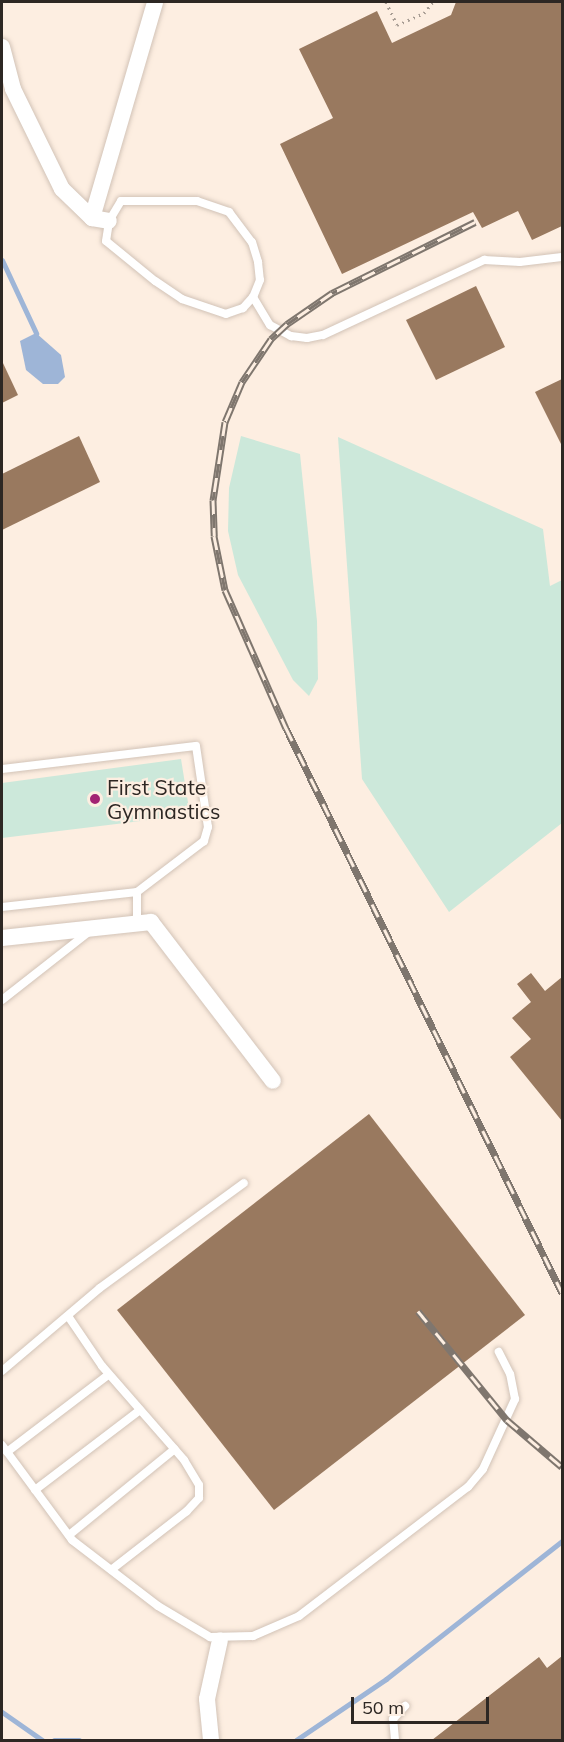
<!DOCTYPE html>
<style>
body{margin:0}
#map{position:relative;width:564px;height:1742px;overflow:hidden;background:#fdeee1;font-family:Mulish,sans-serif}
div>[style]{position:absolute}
.green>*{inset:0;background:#cce8da}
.water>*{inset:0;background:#9eb5d7}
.stream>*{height:5px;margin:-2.5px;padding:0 2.5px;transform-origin:2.5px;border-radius:2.5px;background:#9eb5d7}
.building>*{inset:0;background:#99795f}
.path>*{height:3px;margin-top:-1.5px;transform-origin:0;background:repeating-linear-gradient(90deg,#a79c93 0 1.5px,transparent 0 6px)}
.roads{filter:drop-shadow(0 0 2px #d2c3b7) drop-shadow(0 0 2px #d2c3b7)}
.service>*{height:8px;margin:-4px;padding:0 4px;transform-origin:4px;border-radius:4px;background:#fff}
.minor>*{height:16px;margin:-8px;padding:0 8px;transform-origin:8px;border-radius:8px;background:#fff}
.rail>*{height:7px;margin-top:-3.5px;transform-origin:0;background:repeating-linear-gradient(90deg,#fdeee1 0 14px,#7f766e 0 28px);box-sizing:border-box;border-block:2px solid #7f766e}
.dots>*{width:16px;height:16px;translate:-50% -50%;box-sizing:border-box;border:3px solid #fdeee1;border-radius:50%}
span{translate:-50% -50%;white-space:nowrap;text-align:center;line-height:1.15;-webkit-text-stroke:4.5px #fdeee1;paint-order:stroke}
.poi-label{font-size:21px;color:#2d2723}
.left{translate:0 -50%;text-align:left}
.frame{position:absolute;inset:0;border:3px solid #2d2723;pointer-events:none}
.scale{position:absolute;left:351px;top:1697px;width:138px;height:27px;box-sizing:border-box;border:3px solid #2d2723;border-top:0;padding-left:8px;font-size:18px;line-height:21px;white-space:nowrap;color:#2d2723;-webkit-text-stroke:4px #fdeee1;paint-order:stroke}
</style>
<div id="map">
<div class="green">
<div style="clip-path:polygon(241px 436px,300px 454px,317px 621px,318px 679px,309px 696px,293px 680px,238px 575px,228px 531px,229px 488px)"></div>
<div style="clip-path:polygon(338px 437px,543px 529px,550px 586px,562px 580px,562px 823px,449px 912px,362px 779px)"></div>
<div style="clip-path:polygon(181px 759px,190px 815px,2px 838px,2px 783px)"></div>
</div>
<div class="water">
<div style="clip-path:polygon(36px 333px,61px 355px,65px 377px,58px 384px,43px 384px,26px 370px,20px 341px)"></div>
</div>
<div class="stream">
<div style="left:2px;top:260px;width:81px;rotate:65deg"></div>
<div style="left:2px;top:1712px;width:49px;rotate:35deg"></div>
<div style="left:54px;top:1740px;width:25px"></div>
<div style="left:296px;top:1740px;width:109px;rotate:-34.1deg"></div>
<div style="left:386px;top:1679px;width:224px;rotate:-38.1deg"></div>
</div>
<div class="building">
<div style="clip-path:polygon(456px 2px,562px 2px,562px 226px,532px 240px,518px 211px,482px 228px,473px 212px,342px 274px,280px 144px,333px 118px,299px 49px,377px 11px,392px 43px,451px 15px)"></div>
<div style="clip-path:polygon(476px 286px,505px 347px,436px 380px,406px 320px)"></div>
<div style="clip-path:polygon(2px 361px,18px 395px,2px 403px)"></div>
<div style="clip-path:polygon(562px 379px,562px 446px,535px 392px)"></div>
<div style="clip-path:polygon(79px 436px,100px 482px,2px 530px,2px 474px)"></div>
<div style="clip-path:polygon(531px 973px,545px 991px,562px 977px,562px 1121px,510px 1057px,531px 1039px,512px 1018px,531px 1002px,517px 984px)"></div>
<div style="clip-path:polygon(369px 1114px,525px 1315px,274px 1510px,117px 1310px)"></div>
<div style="clip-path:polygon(562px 1656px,562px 1740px,432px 1740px,539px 1657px,547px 1668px)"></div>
</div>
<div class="path">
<div style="left:386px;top:2px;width:25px;rotate:64deg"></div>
<div style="left:397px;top:25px;width:30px;rotate:-24deg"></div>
<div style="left:424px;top:13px;width:14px;rotate:-51deg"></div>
</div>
<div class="roads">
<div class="service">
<div style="left:121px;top:201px;width:76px"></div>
<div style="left:197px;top:201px;width:34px;rotate:19deg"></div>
<div style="left:229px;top:212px;width:38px;rotate:53deg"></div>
<div style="left:252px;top:242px;width:21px;rotate:73deg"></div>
<div style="left:258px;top:262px;width:18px;rotate:84deg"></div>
<div style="left:260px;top:280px;width:18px;rotate:112deg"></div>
<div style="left:253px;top:297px;width:15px;rotate:132deg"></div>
<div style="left:243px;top:308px;width:18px;rotate:161deg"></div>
<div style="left:226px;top:314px;width:46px;rotate:-161.2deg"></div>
<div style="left:182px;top:299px;width:32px;rotate:-146deg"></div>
<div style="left:155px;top:281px;width:63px;rotate:-140.8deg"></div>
<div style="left:106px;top:241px;width:20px;rotate:-81deg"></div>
<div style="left:109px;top:221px;width:23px;rotate:-59deg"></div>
<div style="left:253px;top:297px;width:33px;rotate:59deg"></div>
<div style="left:270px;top:325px;width:24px;rotate:28deg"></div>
<div style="left:291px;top:336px;width:16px;rotate:7deg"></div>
<div style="left:307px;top:338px;width:16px;rotate:-11deg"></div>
<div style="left:323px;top:335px;width:178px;rotate:-25deg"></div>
<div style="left:484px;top:260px;width:36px;rotate:3deg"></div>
<div style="left:520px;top:262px;width:42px;rotate:-6.8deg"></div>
<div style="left:2px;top:769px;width:195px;rotate:-6.8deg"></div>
<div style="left:196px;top:746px;width:82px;rotate:81.6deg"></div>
<div style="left:208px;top:827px;width:15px;rotate:106deg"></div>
<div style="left:204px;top:841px;width:84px;rotate:142.7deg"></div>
<div style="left:137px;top:892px;width:29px;rotate:90deg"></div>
<div style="left:2px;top:907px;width:136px;rotate:-6.3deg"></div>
<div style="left:2px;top:1000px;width:112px;rotate:-38.1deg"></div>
<div style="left:68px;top:1316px;width:60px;rotate:55.8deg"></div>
<div style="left:102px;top:1366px;width:125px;rotate:48.9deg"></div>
<div style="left:184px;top:1460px;width:29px;rotate:59deg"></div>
<div style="left:199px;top:1485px;width:13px;rotate:90deg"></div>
<div style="left:199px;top:1498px;width:18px;rotate:133deg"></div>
<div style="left:187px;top:1511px;width:96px;rotate:142.2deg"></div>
<div style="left:2px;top:1371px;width:128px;rotate:-40.3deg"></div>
<div style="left:100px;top:1288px;width:178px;rotate:-36.1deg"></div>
<div style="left:2px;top:1445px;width:118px;rotate:53.6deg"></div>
<div style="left:72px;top:1540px;width:108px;rotate:37.5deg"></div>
<div style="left:158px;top:1606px;width:61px;rotate:30.8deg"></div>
<div style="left:210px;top:1637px;width:43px;rotate:-1.3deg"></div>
<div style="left:253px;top:1636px;width:50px;rotate:-23.5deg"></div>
<div style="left:299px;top:1616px;width:213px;rotate:-37.4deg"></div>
<div style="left:468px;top:1487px;width:23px;rotate:-50deg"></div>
<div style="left:483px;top:1469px;width:77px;rotate:-65.4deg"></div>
<div style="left:515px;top:1399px;width:25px;rotate:-101deg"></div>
<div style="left:510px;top:1374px;width:25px;rotate:-117deg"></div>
<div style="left:7px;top:1452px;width:127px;rotate:-37.3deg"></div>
<div style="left:35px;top:1490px;width:132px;rotate:-37.3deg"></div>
<div style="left:69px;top:1535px;width:136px;rotate:-39.1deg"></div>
<div style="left:395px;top:1740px;width:21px;rotate:-95deg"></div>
<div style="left:393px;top:1719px;width:18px;rotate:-47deg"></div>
</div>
<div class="minor">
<div style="left:2px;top:47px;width:43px;rotate:75.3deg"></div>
<div style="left:13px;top:89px;width:111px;rotate:63.9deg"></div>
<div style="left:62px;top:189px;width:42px;rotate:44deg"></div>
<div style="left:92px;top:218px;width:17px;rotate:10deg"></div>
<div style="left:92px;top:218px;width:225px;rotate:-73.7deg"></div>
<div style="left:2px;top:938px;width:150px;rotate:-6.1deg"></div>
<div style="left:151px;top:922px;width:200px;rotate:52.5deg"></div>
<div style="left:211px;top:1740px;width:41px;rotate:-95.6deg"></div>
<div style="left:207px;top:1699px;width:60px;rotate:-77.6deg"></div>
</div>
</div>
<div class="rail">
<div style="left:475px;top:222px;width:160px;rotate:153.6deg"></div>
<div style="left:332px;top:293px;width:55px;rotate:145.4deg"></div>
<div style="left:287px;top:324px;width:22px;rotate:137deg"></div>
<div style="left:271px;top:339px;width:52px;rotate:124deg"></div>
<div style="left:242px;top:382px;width:43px;rotate:113deg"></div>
<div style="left:225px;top:422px;width:79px;rotate:98.7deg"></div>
<div style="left:213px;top:500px;width:36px;rotate:88deg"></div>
<div style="left:214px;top:536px;width:55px;rotate:78.5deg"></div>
<div style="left:225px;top:590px;width:151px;rotate:66.2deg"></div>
<div style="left:286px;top:728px;width:629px;rotate:63.96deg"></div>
<div style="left:418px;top:1311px;width:141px;rotate:50.8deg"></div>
<div style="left:507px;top:1420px;width:72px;rotate:40.5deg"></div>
</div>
<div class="dots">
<div style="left:95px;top:799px;background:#a22273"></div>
</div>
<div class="poi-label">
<span class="left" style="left:107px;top:799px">First State<br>Gymnastics</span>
</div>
<div class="frame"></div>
<div class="scale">50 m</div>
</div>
